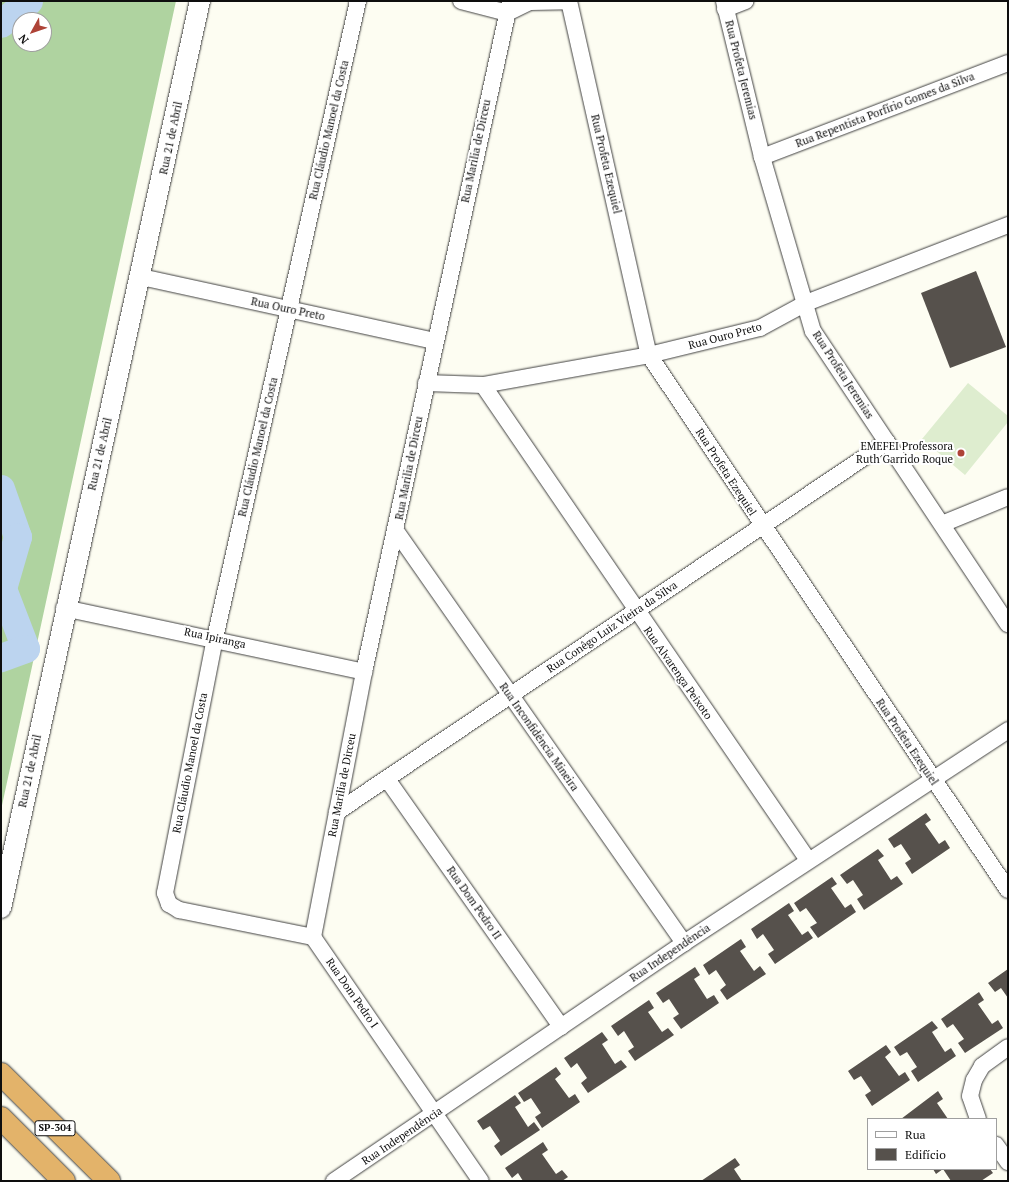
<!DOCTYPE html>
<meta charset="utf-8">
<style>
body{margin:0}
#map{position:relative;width:1009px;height:1182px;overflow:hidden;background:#fdfdf2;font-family:"PT Serif",serif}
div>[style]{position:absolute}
.forest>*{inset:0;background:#afd3a0}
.pitch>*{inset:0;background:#deedcf}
.river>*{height:28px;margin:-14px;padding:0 14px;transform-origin:14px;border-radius:14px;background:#bcd4ef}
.building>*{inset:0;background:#56514c}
.roads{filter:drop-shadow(0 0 1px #414141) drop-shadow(0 0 1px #414141)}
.minor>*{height:16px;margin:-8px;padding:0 8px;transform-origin:8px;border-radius:8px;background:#fff}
.tertiary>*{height:20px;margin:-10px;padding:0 10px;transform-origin:10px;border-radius:10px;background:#fff}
.motorway>*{height:22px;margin:-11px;padding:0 11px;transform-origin:11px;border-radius:11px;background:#e3b36a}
.dots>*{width:11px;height:11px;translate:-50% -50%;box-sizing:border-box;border:2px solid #fff;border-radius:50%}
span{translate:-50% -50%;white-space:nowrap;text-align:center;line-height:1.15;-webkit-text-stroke:4px #fff;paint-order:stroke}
.shield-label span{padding:1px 3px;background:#fff;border:1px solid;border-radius:3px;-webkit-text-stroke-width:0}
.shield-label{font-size:10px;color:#0e0e0e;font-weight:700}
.street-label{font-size:11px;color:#0e0e0e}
.poi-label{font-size:11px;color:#0e0e0e}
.right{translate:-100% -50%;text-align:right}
.frame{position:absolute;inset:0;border:2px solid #0e0e0e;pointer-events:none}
.legend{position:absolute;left:867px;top:1118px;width:130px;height:52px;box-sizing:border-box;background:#fff;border:1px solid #9f9f9f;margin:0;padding:5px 7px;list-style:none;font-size:12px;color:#0e0e0e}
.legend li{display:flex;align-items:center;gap:8px;height:20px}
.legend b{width:20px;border:1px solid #9f9f9f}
.north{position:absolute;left:12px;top:12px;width:40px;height:40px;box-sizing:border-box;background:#fff;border:1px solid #9f9f9f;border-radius:50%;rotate:230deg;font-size:11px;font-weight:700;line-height:16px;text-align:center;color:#0e0e0e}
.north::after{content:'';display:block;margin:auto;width:14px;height:18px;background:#ae4337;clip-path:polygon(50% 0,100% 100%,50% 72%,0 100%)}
</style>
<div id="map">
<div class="forest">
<div style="clip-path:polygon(evenodd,1px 1px,176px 1px,1px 810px,1px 1px,20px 20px,44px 20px,44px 44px,20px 44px,20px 20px)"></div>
</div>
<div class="pitch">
<div style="clip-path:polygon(968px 383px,1008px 416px,1008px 422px,965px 475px,922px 439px)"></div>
</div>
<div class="river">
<div style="left:1px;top:24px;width:36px;rotate:-39deg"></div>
<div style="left:1px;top:489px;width:51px;rotate:70.5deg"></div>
<div style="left:18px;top:537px;width:54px;rotate:106.1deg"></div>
<div style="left:3px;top:589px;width:64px;rotate:69deg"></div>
<div style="left:26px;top:649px;width:27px;rotate:160deg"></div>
</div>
<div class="building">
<div style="clip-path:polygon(976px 271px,1006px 347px,950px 368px,921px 293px)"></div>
<div style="clip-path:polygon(926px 813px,931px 820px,925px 824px,939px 844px,945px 840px,950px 848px,912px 874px,905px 863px,911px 859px,901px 844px,894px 848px,888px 839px)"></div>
<div style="clip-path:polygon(878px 849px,884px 856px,878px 860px,891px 880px,897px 876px,903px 884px,864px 910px,857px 899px,863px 895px,853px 880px,847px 884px,840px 875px)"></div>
<div style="clip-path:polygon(832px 877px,837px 884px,831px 888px,845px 908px,851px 904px,856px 912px,818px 938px,810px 927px,817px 923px,806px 908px,800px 912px,794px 903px)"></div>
<div style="clip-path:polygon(789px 903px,794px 911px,788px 915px,802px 935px,808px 931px,813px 938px,775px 964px,768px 954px,774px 950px,763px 934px,757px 939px,751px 929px)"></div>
<div style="clip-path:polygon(741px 939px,746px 947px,740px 951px,754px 971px,760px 966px,766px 974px,727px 1000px,720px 990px,726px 985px,716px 970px,709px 975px,703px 965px)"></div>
<div style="clip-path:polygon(695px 967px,700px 975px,694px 979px,707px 999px,714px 995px,719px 1003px,681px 1029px,673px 1018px,679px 1014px,669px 999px,663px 1003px,656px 993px)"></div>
<div style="clip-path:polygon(1008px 969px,1008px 998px,1001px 988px,995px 992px,988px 983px)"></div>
<div style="clip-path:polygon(979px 992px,984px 1000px,978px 1004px,992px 1024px,998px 1020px,1003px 1028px,965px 1053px,958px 1043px,964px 1039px,953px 1024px,947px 1028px,941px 1019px)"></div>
<div style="clip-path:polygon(649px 1000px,654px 1008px,648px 1012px,662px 1032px,668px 1028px,674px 1035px,635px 1061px,628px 1051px,634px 1047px,624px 1031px,618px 1036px,611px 1026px)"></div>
<div style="clip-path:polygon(932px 1021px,938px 1028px,932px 1032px,945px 1052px,951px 1048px,956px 1056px,918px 1082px,911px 1071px,917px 1067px,907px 1052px,900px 1056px,894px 1047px)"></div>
<div style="clip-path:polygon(602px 1032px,608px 1040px,602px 1044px,615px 1064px,621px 1060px,627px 1067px,588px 1093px,581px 1083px,587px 1078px,577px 1063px,571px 1068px,564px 1058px)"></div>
<div style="clip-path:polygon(886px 1045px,891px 1052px,885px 1057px,899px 1076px,905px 1072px,910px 1080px,872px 1106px,865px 1095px,871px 1091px,861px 1076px,854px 1080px,848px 1071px)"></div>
<div style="clip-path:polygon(556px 1067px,561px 1074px,555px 1079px,569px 1098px,575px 1094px,580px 1102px,542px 1128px,535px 1117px,541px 1113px,531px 1098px,524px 1102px,518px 1093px)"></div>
<div style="clip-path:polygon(938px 1091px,943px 1099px,937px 1103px,948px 1119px,901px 1119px)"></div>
<div style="clip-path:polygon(515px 1095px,521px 1103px,515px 1107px,528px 1127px,534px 1122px,540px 1130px,501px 1156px,494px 1146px,500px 1141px,490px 1126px,483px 1130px,477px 1121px)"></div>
<div style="clip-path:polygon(543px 1142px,548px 1150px,542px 1154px,556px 1174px,562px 1170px,568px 1177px,562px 1181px,523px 1181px,518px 1173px,512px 1178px,505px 1168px)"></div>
<div style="clip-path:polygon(735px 1158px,740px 1165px,734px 1169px,742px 1181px,701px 1181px)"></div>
<div style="clip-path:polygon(933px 1169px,990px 1169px,993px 1173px,981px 1181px,951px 1181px,943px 1169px,936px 1174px)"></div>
</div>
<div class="roads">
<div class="minor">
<div style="left:358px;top:1px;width:653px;rotate:102.65deg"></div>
<div style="left:215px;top:638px;width:260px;rotate:101.1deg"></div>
<div style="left:165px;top:893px;width:12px;rotate:70deg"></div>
<div style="left:169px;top:904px;width:12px;rotate:31deg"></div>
<div style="left:179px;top:910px;width:137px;rotate:11.4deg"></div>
<div style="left:313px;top:937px;width:296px;rotate:55.5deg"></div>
<div style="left:461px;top:1px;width:48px;rotate:14.6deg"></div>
<div style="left:507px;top:13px;width:25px;rotate:-26deg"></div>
<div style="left:530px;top:2px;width:39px;rotate:-1deg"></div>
<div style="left:569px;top:1px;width:363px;rotate:77.3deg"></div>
<div style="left:649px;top:355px;width:644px;rotate:56.14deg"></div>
<div style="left:724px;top:1px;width:161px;rotate:76.3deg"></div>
<div style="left:762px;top:157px;width:181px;rotate:73.7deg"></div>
<div style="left:813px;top:331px;width:352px;rotate:56.4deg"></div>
<div style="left:725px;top:9px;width:22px;rotate:-21deg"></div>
<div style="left:762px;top:157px;width:263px;rotate:-20.9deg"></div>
<div style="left:141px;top:277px;width:300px;rotate:12.3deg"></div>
<div style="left:426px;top:383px;width:57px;rotate:2deg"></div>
<div style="left:483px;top:385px;width:169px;rotate:-10.2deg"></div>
<div style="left:649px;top:355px;width:114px;rotate:-13.7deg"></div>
<div style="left:760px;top:328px;width:52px;rotate:-28.5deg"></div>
<div style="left:806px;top:303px;width:217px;rotate:-21.1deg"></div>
<div style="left:483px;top:385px;width:576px;rotate:55.62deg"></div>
<div style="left:942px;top:524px;width:71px;rotate:-22.2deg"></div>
<div style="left:396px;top:531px;width:503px;rotate:55.05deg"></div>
<div style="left:64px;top:608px;width:307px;rotate:12deg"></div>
<div style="left:387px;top:779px;width:303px;rotate:54.9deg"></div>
<div style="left:337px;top:812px;width:663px;rotate:-33.93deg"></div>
<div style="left:313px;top:937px;width:270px;rotate:-79.1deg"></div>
<div style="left:364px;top:672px;width:687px;rotate:-77.72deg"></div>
<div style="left:978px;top:1119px;width:24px;rotate:-109deg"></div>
<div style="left:970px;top:1096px;width:16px;rotate:-76deg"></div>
<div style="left:974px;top:1080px;width:16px;rotate:-60deg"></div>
<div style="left:982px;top:1066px;width:32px;rotate:-36deg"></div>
<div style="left:996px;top:1145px;width:21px;rotate:55deg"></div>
<div style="left:334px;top:1181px;width:423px;rotate:-34.2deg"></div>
<div style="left:684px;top:943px;width:388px;rotate:-33.3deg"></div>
</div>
<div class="tertiary">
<div style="left:1px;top:908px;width:929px;rotate:-77.63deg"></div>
</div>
<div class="motorway">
<div style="left:1px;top:1074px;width:152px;rotate:44.7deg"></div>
<div style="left:1px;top:1118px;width:89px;rotate:45deg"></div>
</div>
</div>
<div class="dots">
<div style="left:961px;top:453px;background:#ae4337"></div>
</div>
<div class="shield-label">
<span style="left:55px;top:1128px">SP-304</span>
</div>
<div class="street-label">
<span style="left:741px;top:70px;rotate:76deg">Rua Profeta Jeremias</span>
<span style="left:885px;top:110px;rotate:-21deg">Rua Repentista Porfírio Gomes da Silva</span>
<span style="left:329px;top:130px;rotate:-77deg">Rua Cláudio Manoel da Costa</span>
<span style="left:171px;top:138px;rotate:-78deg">Rua 21 de Abril</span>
<span style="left:476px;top:151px;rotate:-78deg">Rua Marilia de Dirceu</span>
<span style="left:606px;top:164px;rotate:77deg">Rua Profeta Ezequiel</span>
<span style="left:288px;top:309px;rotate:12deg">Rua Ouro Preto</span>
<span style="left:725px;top:336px;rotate:-15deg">Rua Ouro Preto</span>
<span style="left:843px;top:375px;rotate:57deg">Rua Profeta Jeremias</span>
<span style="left:258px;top:447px;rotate:-77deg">Rua Cláudio Manoel da Costa</span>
<span style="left:100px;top:454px;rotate:-77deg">Rua 21 de Abril</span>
<span style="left:409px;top:468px;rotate:-79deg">Rua Marilia de Dirceu</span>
<span style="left:726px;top:472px;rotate:57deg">Rua Profeta Ezequiel</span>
<span style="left:612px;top:627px;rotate:-34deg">Rua Conêgo Luiz Vieira da Silva</span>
<span style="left:215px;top:638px;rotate:12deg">Rua Ipiranga</span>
<span style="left:678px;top:673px;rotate:55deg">Rua Alvarenga Peixoto</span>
<span style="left:539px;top:737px;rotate:55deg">Rua Inconfidência Mineira</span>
<span style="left:907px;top:742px;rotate:56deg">Rua Profeta Ezequiel</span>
<span style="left:190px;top:763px;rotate:-79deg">Rua Cláudio Manoel da Costa</span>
<span style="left:30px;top:771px;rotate:-78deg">Rua 21 de Abril</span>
<span style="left:342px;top:785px;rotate:-79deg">Rua Marilia de Dirceu</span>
<span style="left:474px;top:903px;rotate:55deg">Rua Dom Pedro II</span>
<span style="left:670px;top:953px;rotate:-34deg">Rua Independência</span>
<span style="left:352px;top:993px;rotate:55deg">Rua Dom Pedro I</span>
<span style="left:402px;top:1136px;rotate:-34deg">Rua Independência</span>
</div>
<div class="poi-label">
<span class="right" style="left:953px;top:453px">EMEFEI Professora<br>Ruth Garrido Roque</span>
</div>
<div class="frame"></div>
<ul class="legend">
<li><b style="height:5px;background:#fff"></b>Rua</li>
<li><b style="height:11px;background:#56514c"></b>Edifício</li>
</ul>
<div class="north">N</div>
</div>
